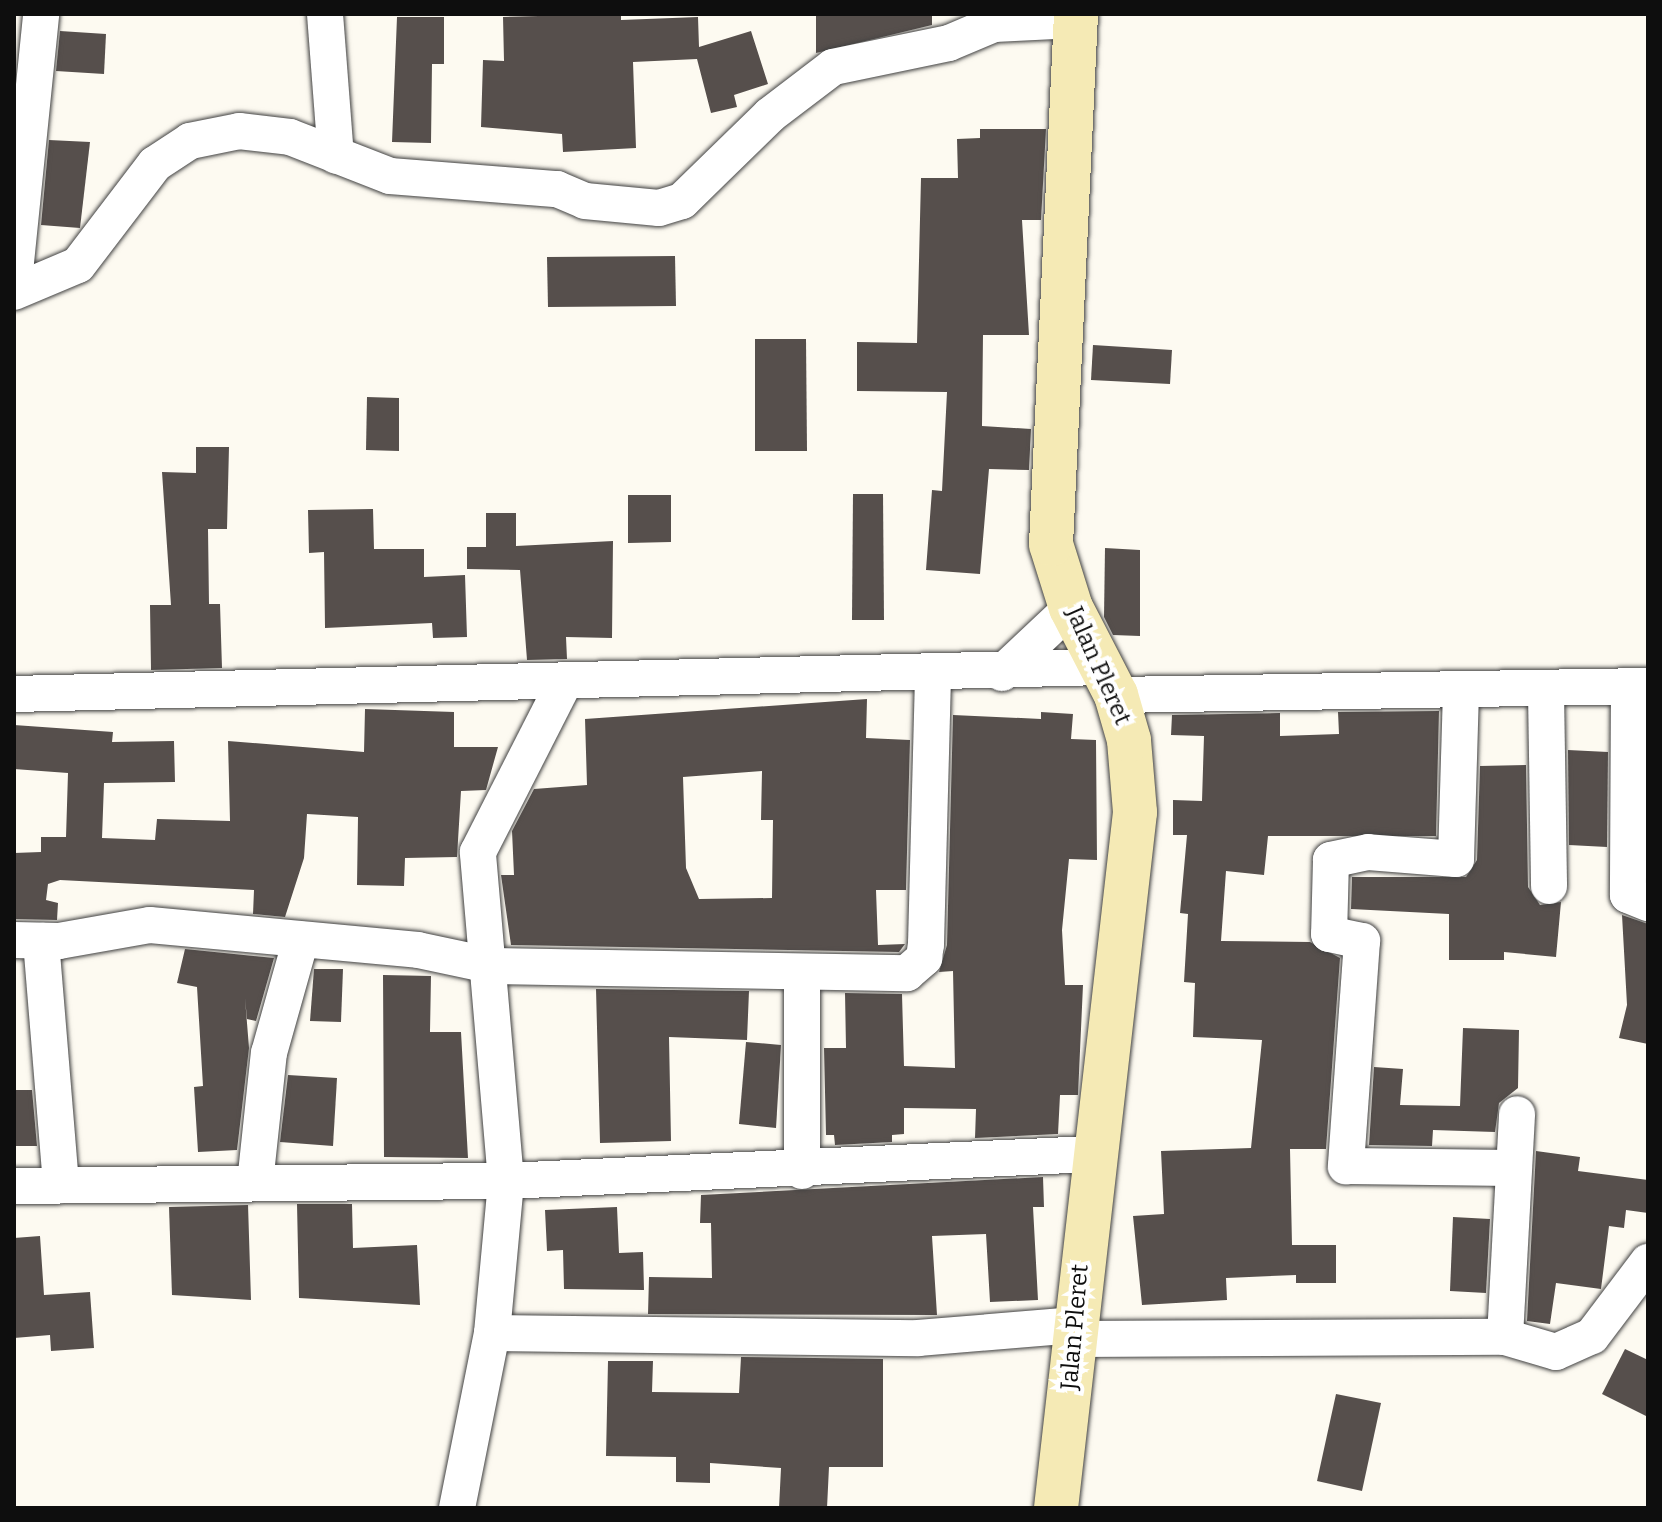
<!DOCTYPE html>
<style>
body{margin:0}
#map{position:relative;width:1662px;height:1522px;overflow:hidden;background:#fdfaf1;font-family:Bitter,serif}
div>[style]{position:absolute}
.building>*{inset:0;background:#564f4c}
.roads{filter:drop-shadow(0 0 2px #414141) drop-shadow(0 0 2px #414141)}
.minor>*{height:36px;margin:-18px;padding:0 18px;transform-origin:18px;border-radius:18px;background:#fff}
.secondary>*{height:44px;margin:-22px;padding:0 22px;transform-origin:22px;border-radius:22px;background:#f5eab5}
span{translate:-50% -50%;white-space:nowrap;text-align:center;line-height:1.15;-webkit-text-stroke:8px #fff;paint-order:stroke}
.street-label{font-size:24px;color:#0e0e0e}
.frame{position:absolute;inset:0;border:16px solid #0e0e0e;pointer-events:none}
</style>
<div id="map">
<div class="building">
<div style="clip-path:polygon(621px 14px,621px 20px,698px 17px,699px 47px,751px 31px,768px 84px,734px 95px,737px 107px,711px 113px,697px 59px,633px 62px,636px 148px,563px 152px,562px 134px,481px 127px,483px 60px,504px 61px,503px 17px)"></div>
<div style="clip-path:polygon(816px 14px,932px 14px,932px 25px,816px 53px)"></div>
<div style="clip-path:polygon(397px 17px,444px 17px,444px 64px,432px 64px,431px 143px,392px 142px)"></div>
<div style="clip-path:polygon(60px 31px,106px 34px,104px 74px,56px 71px)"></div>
<div style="clip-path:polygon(980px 129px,1046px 129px,1041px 220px,1022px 220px,1029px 335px,983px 335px,982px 426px,1031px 429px,1029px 470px,989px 469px,980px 574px,926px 570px,932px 490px,942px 491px,947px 392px,857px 391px,857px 342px,917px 343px,921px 178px,958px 178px,957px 139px,980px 138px)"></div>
<div style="clip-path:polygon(49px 140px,90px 142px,80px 228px,41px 225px)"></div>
<div style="clip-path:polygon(675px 256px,676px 306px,548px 307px,547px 257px)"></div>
<div style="clip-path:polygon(755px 339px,806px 339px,807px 451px,755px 451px)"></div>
<div style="clip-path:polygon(1093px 345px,1172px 350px,1170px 384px,1091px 380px)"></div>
<div style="clip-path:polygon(367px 397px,399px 398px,399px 451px,366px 450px)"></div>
<div style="clip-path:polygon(196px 447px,229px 447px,227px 529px,208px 529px,209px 604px,220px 604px,222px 668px,151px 670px,150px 605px,171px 605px,162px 472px,196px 473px)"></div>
<div style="clip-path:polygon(853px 494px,883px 494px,884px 620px,852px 620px)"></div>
<div style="clip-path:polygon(628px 495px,671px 495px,671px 542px,628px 543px)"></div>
<div style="clip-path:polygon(373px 509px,374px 549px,424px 549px,424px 577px,465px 575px,467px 637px,433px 638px,432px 623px,325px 628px,324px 552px,309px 553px,308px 510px)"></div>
<div style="clip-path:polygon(486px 513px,516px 513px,516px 546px,613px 541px,612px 638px,566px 637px,567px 659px,527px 660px,520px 570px,467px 569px,467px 547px,486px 547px)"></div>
<div style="clip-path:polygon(1105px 548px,1140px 550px,1140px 636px,1113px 635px,1104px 617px)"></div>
<div style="clip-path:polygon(evenodd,867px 699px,866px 738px,910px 740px,906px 890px,876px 890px,878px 945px,905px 944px,899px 952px,511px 945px,501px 875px,514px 875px,512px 831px,534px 789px,587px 785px,585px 719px,867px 699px,762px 771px,761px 820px,773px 820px,772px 898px,699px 899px,686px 868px,683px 777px,762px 771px)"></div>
<div style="clip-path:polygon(365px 709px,454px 712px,454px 747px,498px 747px,486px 790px,461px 791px,457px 857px,405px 858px,404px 886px,357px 885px,358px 817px,307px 814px,304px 858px,285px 917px,253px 914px,254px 890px,60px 880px,48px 884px,46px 900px,58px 903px,57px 920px,14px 919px,14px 853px,41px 852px,41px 837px,66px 837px,68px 773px,14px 769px,14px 725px,113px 732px,112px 742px,174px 741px,175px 782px,104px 783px,102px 838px,155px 840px,157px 819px,230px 821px,228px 741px,364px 752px)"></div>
<div style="clip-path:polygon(1439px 711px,1436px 836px,1268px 836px,1264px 875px,1226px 871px,1221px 941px,1310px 942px,1340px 958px,1326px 1149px,1290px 1149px,1292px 1245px,1336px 1245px,1336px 1283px,1296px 1283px,1296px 1275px,1226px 1278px,1227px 1300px,1142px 1305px,1133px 1216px,1164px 1214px,1161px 1151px,1251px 1148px,1262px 1040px,1193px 1037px,1195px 983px,1184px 982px,1188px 914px,1180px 913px,1187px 835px,1173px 835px,1173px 800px,1202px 801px,1204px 736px,1171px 735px,1172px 715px,1280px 713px,1280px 736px,1339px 734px,1338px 712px)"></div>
<div style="clip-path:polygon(1041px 712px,1073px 714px,1071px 739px,1096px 740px,1097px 860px,1069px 859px,1062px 930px,1065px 985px,1083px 985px,1078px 1095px,1060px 1095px,1058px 1134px,975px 1138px,976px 1109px,904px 1108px,904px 1134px,892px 1135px,892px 1142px,835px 1145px,834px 1135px,826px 1135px,824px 1048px,846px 1048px,845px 993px,902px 994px,904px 1066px,955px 1068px,953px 971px,939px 972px,947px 945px,953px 715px,1041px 719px)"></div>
<div style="clip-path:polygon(1568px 750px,1608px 752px,1607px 847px,1569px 845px)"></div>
<div style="clip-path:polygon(1526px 765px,1528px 887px,1540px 905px,1561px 902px,1556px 957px,1504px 952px,1504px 960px,1449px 960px,1449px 914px,1351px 909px,1352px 877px,1466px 877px,1477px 860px,1480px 766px)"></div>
<div style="clip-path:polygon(1622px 915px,1648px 924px,1648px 1044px,1619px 1038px,1627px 1005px)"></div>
<div style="clip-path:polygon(185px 949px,274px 958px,256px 1021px,247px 1019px,245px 998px,249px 1048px,237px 1150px,198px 1152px,194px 1087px,203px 1086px,197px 987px,177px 983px)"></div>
<div style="clip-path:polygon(314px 969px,343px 969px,341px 1022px,310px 1021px)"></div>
<div style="clip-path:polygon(383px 975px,431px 976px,430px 1032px,461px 1032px,468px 1158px,384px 1157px)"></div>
<div style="clip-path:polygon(596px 989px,749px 991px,747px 1040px,669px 1037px,671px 1141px,600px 1143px)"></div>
<div style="clip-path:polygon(1463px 1028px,1519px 1030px,1518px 1088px,1499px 1103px,1495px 1132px,1433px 1130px,1432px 1146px,1369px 1145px,1374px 1067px,1403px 1069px,1400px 1105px,1460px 1106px)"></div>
<div style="clip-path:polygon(746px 1042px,781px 1045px,776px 1128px,739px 1124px)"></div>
<div style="clip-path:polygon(288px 1075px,337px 1078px,333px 1146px,280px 1142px)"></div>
<div style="clip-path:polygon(14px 1090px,32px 1090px,37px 1146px,14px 1146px)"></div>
<div style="clip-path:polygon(1536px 1151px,1580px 1157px,1578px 1171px,1648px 1180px,1648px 1213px,1626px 1210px,1624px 1228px,1609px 1226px,1601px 1289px,1556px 1283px,1550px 1324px,1527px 1321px)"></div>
<div style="clip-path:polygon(1043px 1177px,1044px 1207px,1033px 1207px,1038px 1300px,990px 1302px,986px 1234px,932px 1236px,937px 1315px,648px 1314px,649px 1277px,712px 1278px,711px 1223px,700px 1223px,701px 1195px)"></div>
<div style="clip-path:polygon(297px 1204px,352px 1204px,353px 1248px,417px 1245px,420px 1305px,299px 1298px)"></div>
<div style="clip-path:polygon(248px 1205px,251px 1300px,172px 1295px,169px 1207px)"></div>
<div style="clip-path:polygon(617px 1207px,619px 1253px,643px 1252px,644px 1290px,564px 1289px,563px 1250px,547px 1251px,545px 1210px)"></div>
<div style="clip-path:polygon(1453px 1217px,1490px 1219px,1486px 1293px,1450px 1291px)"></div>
<div style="clip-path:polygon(40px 1236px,44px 1295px,90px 1292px,94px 1348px,51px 1351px,50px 1335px,14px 1338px,14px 1238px)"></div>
<div style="clip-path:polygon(1625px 1349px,1648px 1360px,1648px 1417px,1602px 1394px)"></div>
<div style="clip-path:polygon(741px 1357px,883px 1359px,883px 1467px,829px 1467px,827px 1508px,779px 1508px,781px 1468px,710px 1463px,710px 1483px,676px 1482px,676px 1457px,606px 1456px,608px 1361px,653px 1361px,652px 1392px,739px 1393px)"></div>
<div style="clip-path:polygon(1336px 1394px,1381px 1403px,1362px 1491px,1317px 1481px)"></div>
</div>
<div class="roads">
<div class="minor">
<div style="left:325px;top:14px;width:142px;rotate:85.6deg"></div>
<div style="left:14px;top:282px;width:269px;rotate:-84.2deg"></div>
<div style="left:14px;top:292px;width:69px;rotate:-22.9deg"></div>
<div style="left:78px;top:265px;width:127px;rotate:-52.7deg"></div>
<div style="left:155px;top:164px;width:42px;rotate:-33.3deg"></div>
<div style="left:190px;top:141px;width:50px;rotate:-11.5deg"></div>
<div style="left:239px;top:131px;width:51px;rotate:6.7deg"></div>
<div style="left:290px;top:137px;width:107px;rotate:21.3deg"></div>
<div style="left:390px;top:176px;width:168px;rotate:4.5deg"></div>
<div style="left:557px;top:189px;width:30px;rotate:23deg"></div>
<div style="left:585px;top:201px;width:74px;rotate:5.4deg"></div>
<div style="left:659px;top:208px;width:24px;rotate:-17deg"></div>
<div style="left:682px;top:201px;width:123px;rotate:-44.3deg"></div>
<div style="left:770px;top:115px;width:79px;rotate:-37.3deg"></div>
<div style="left:833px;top:67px;width:118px;rotate:-11.7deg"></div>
<div style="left:949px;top:43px;width:49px;rotate:-22.9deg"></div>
<div style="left:994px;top:24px;width:81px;rotate:-2.8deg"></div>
<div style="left:1002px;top:673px;width:95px;rotate:-43.3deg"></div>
<div style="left:1629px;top:687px;width:208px;rotate:90.3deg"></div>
<div style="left:1628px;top:895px;width:22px;rotate:22deg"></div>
<div style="left:1461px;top:691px;width:168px;rotate:91.7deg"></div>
<div style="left:1456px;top:859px;width:88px;rotate:-175.5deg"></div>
<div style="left:1368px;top:852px;width:38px;rotate:168deg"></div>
<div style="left:1331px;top:860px;width:74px;rotate:91.5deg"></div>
<div style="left:1329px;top:934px;width:34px;rotate:12deg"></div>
<div style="left:1362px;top:941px;width:226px;rotate:94.1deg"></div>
<div style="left:1346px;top:1166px;width:168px;rotate:0.7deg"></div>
<div style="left:1546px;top:692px;width:194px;rotate:89.1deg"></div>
<div style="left:14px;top:694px;width:1087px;rotate:-1.42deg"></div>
<div style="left:1116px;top:695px;width:532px;rotate:-0.97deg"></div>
<div style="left:14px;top:940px;width:45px;rotate:1.3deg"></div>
<div style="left:59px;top:941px;width:92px;rotate:-10deg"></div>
<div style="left:150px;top:925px;width:269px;rotate:5.3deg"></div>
<div style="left:418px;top:950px;width:77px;rotate:12deg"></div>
<div style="left:493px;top:966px;width:414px;rotate:1deg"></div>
<div style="left:907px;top:973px;width:23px;rotate:-41deg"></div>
<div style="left:924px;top:958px;width:14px;rotate:-82deg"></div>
<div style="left:926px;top:944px;width:271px;rotate:-88.5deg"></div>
<div style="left:41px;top:941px;width:245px;rotate:85.3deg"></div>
<div style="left:802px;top:972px;width:199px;rotate:90deg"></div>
<div style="left:255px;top:1183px;width:131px;rotate:-83.9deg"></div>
<div style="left:269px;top:1053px;width:118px;rotate:-74.3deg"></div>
<div style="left:14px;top:1186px;width:492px;rotate:-0.6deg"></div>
<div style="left:506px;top:1181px;width:586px;rotate:-2.64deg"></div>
<div style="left:492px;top:1333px;width:426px;rotate:0.7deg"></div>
<div style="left:918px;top:1338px;width:158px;rotate:-4.7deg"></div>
<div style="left:1505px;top:1337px;width:223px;rotate:-86.9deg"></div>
<div style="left:1075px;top:1339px;width:430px;rotate:-0.3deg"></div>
<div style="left:1505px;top:1337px;width:53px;rotate:16.4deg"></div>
<div style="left:1556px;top:1352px;width:39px;rotate:-24deg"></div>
<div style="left:1592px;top:1336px;width:93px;rotate:-52.9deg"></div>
<div style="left:457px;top:1508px;width:178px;rotate:-78.7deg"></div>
<div style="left:492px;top:1333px;width:153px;rotate:-84.7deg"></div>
<div style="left:506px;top:1181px;width:330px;rotate:-94.9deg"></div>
<div style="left:478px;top:852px;width:192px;rotate:-63deg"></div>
</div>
<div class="secondary">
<div style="left:1056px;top:1508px;width:700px;rotate:-83.52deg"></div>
<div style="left:1135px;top:812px;width:72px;rotate:-94.8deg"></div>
<div style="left:1129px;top:740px;width:47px;rotate:-106.1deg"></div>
<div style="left:1116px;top:695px;width:98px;rotate:-117.3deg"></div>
<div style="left:1071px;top:608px;width:67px;rotate:-107.4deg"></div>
<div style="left:1051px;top:544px;width:531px;rotate:-87.3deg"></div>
</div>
</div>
<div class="street-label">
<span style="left:1098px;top:666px;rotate:66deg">Jalan Pleret</span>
<span style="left:1075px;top:1327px;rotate:-85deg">Jalan Pleret</span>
</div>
<div class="frame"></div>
</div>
